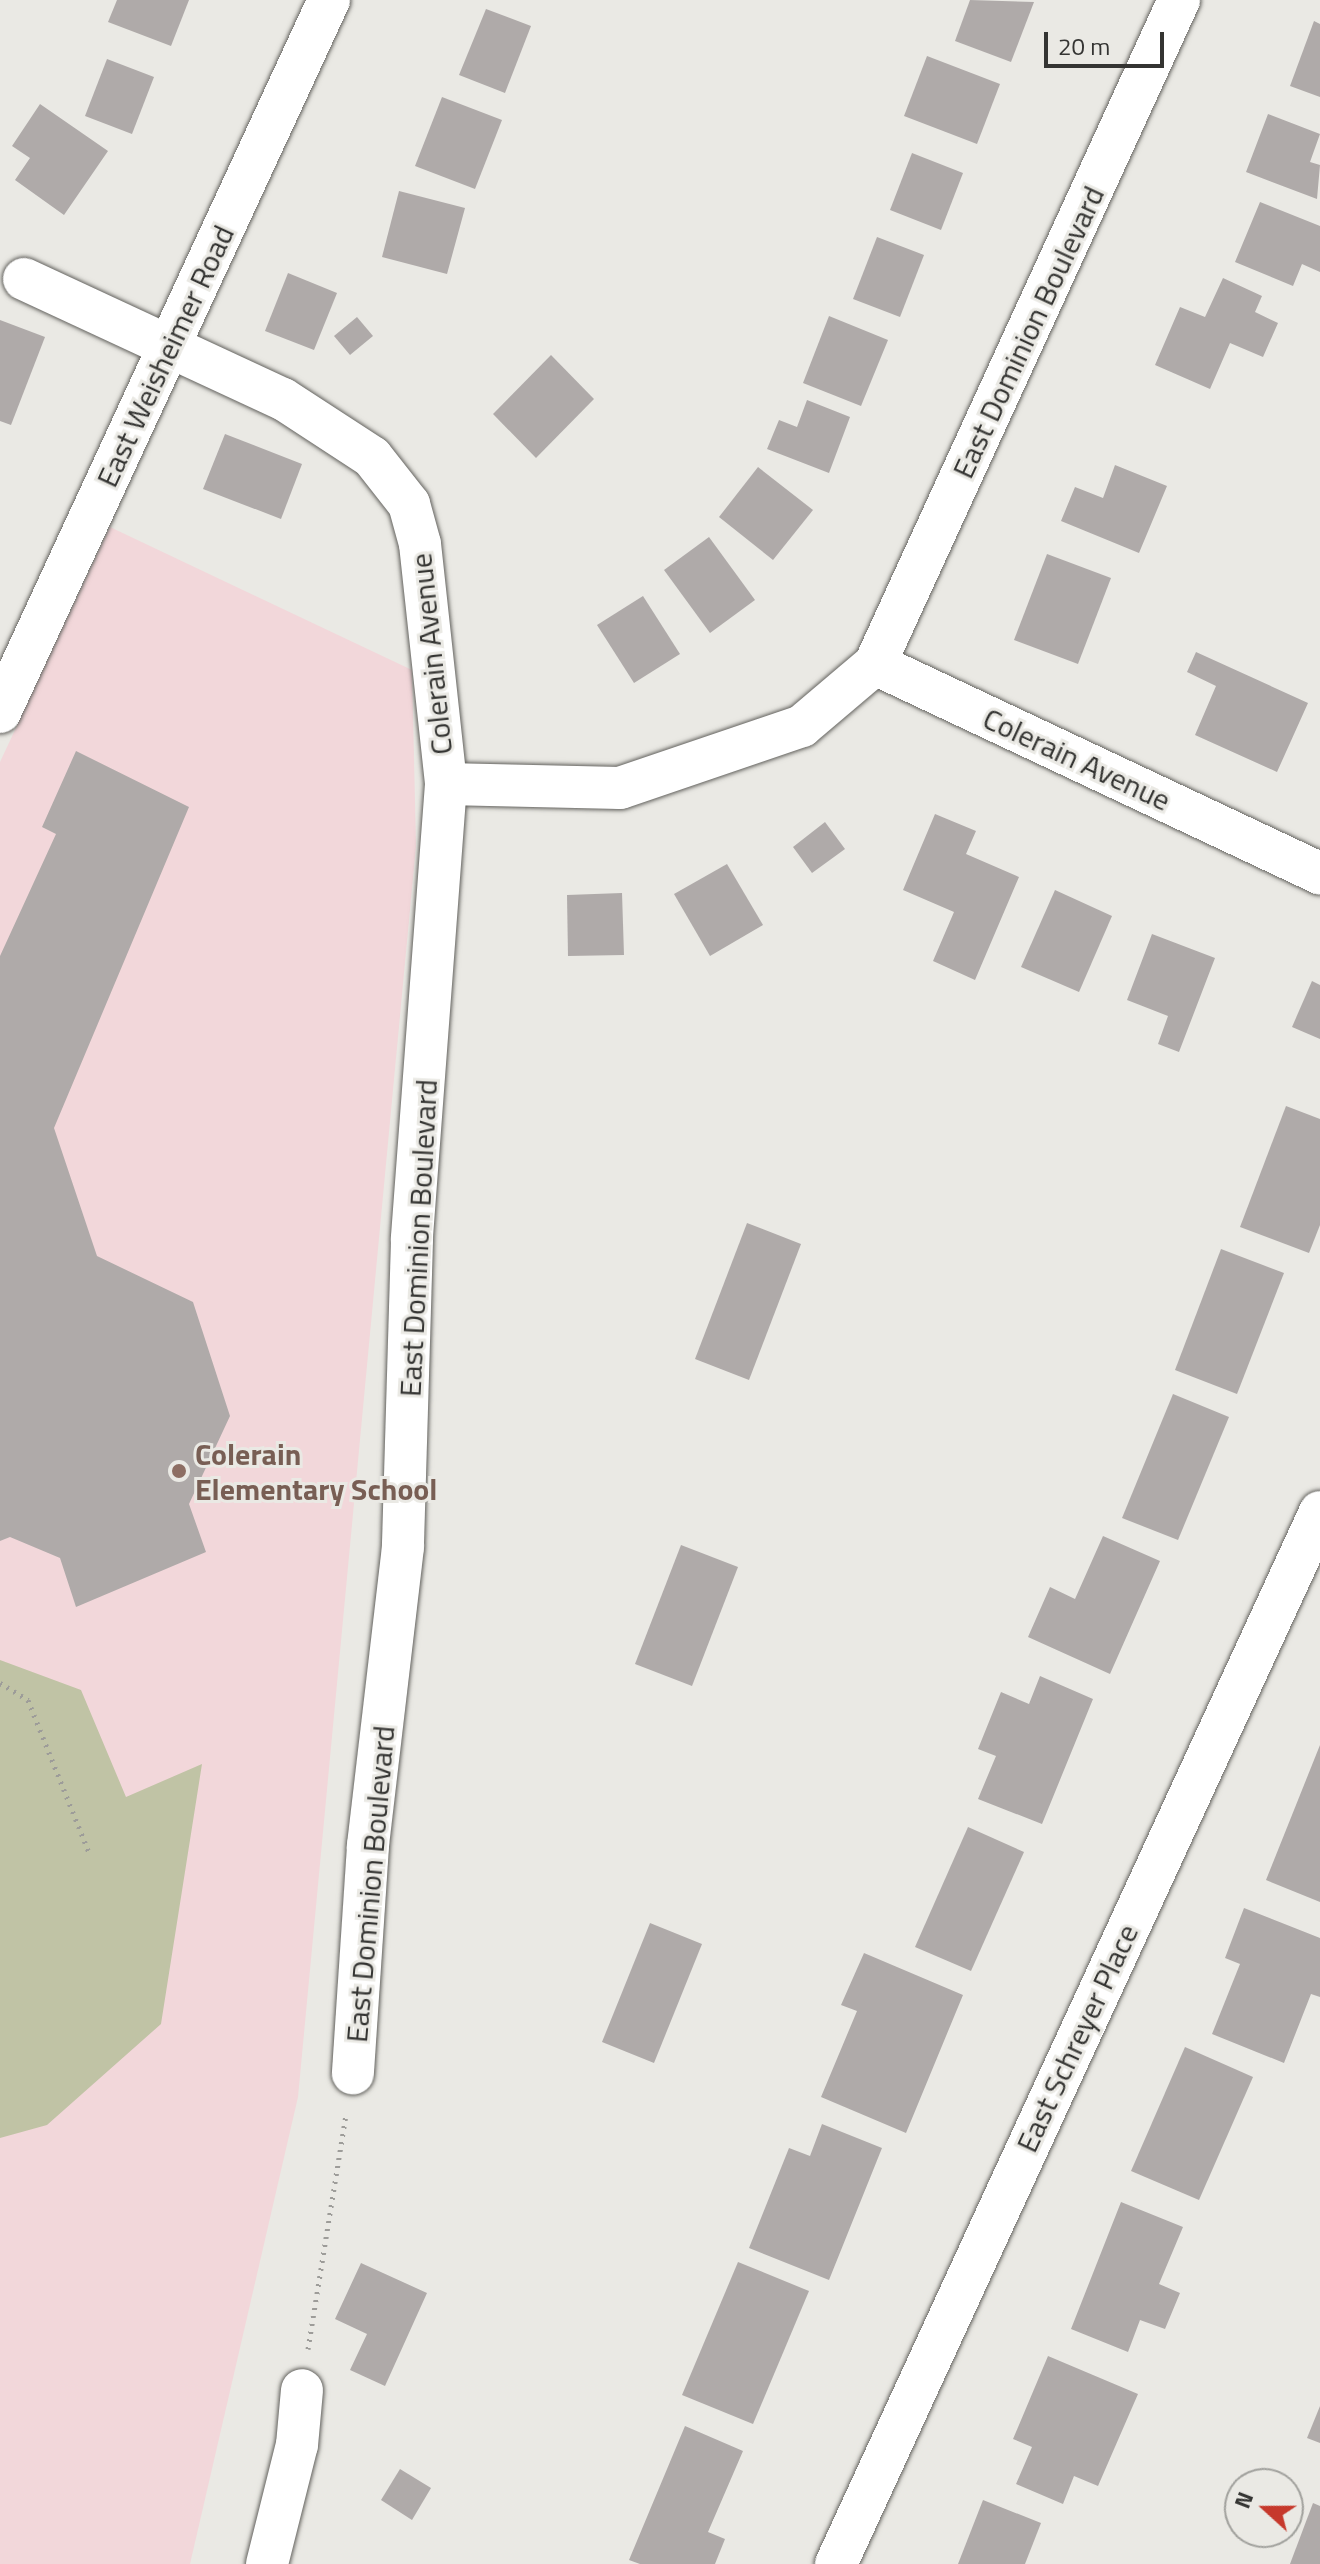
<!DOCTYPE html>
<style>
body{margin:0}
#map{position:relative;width:1320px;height:2564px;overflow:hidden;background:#eae9e4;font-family:"Titillium Web",sans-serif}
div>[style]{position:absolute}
.education>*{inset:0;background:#f2d7da}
.green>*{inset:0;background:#c0c3a5}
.building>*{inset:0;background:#afaaa9}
.path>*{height:5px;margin-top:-2.5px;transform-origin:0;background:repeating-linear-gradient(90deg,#9d9c99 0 2px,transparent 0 8px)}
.roads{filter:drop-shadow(0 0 2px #63625e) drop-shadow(0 0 2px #63625e)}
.street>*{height:42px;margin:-21px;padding:0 21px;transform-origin:21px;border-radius:21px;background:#fff}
.dots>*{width:22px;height:22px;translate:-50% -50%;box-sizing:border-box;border:4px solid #eae9e4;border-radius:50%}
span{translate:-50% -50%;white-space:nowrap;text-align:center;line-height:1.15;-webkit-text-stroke:6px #eae9e4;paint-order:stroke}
.street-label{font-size:30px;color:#343432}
.education-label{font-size:30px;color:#785e54;font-weight:700}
.left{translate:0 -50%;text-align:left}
.north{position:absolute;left:1224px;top:2468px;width:80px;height:80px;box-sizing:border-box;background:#eae9e4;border:2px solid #a1a19d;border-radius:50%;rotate:291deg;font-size:22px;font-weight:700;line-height:32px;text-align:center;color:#343432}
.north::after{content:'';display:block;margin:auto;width:28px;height:36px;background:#c6392c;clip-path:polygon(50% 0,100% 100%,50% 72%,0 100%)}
.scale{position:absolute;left:1044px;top:32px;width:120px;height:36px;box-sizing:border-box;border:4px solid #343432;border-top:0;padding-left:10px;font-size:24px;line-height:28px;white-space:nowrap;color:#343432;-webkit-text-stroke:6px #eae9e4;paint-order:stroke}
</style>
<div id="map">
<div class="education">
<div style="clip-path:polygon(110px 527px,412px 670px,416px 846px,298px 2097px,190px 2564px,0 2564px,0 762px)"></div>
</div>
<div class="green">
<div style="clip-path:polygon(0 1660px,81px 1690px,126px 1797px,202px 1764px,161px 2024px,47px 2125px,0 2138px)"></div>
</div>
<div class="building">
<div style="clip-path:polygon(117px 0,189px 0,171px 46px,108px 22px)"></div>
<div style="clip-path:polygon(970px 0,1034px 2px,1011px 62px,955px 41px)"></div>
<div style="clip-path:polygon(486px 9px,531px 26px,505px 93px,459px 75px)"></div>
<div style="clip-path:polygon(1314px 21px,1320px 24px,1320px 97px,1290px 86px)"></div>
<div style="clip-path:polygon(927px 56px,1000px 84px,977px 144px,904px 116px)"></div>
<div style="clip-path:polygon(107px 59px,154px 77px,132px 134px,85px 116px)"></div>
<div style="clip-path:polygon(442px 97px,502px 120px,475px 189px,415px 166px)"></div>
<div style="clip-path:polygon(40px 104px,108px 151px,64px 215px,15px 180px,30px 158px,12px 146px)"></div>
<div style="clip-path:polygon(1268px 114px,1320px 134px,1310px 162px,1320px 165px,1317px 199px,1246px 172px)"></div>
<div style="clip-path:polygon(912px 153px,963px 173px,941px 230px,890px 210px)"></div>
<div style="clip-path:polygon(399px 191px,465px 208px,447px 274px,382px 257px)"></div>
<div style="clip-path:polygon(1260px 202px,1320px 226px,1320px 272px,1302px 264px,1293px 286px,1235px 262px)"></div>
<div style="clip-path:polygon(877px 237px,924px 255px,900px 317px,853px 299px)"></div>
<div style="clip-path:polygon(288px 273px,337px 293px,314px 350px,265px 331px)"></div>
<div style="clip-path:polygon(1223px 278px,1262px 296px,1255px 312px,1278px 323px,1263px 357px,1230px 343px,1210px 389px,1155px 365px,1180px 307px,1205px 317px)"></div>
<div style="clip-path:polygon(829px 316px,888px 340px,861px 406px,803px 383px)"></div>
<div style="clip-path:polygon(357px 317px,373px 336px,350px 355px,334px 336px)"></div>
<div style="clip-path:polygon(0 320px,45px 337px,11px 425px,0 421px)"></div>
<div style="clip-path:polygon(551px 355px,594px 399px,536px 458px,493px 414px)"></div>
<div style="clip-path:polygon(807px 400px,850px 417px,829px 473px,767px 449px,779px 420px,797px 427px)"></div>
<div style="clip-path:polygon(225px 434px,302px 464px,281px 519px,203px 489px)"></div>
<div style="clip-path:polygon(1115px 465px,1167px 486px,1139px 553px,1061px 521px,1075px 487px,1103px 498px)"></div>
<div style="clip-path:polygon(758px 467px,813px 510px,773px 560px,719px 517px)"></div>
<div style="clip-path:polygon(709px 537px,755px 600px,710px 633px,664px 570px)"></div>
<div style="clip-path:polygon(1047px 554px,1111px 578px,1078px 664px,1014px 640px)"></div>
<div style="clip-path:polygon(643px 596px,680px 654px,634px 683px,597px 625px)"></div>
<div style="clip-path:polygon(1196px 652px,1308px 703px,1277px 772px,1195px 735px,1216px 686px,1187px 672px)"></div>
<div style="clip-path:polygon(76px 751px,189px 807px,54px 1128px,97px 1256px,193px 1302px,230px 1416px,189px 1504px,206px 1552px,76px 1607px,60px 1558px,10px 1537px,0 1541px,0 956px,56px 834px,42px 827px)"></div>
<div style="clip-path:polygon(935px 814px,976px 831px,966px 854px,1019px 877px,975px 980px,933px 961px,954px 912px,903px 890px)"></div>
<div style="clip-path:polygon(825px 822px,845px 849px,812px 873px,793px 847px)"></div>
<div style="clip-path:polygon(727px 864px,763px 925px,710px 956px,674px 894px)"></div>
<div style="clip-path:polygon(1055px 890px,1112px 916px,1079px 992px,1021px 967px)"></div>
<div style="clip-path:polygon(622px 893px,624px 955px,568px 956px,567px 895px)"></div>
<div style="clip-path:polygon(1152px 934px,1215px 958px,1179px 1052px,1158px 1044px,1168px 1016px,1127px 1000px)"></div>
<div style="clip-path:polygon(1312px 981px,1320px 985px,1320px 1039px,1292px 1027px)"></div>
<div style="clip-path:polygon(1286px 1106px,1320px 1119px,1320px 1225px,1309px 1253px,1240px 1227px)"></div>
<div style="clip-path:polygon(747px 1223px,801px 1244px,749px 1380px,695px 1359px)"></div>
<div style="clip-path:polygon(1221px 1249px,1284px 1273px,1237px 1394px,1175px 1370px)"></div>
<div style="clip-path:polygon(1173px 1394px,1229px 1417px,1178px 1540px,1122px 1518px)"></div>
<div style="clip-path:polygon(1103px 1536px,1160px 1561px,1110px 1674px,1028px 1637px,1050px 1587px,1075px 1599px)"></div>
<div style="clip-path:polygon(681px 1545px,738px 1567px,692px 1686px,635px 1664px)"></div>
<div style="clip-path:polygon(1040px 1676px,1093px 1699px,1042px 1824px,978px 1799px,996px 1756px,978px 1749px,1001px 1692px,1029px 1704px)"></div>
<div style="clip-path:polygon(1320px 1745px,1320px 1902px,1266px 1880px)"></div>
<div style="clip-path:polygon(968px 1827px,1024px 1852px,971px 1971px,915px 1947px)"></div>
<div style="clip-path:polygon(1244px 1908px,1320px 1938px,1320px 1997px,1311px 1994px,1284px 2063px,1212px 2034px,1240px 1964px,1225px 1958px)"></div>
<div style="clip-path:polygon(650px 1923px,702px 1944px,654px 2063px,602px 2042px)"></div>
<div style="clip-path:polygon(864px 1953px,963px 1995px,906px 2133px,821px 2097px,857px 2011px,841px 2005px)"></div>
<div style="clip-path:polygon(1185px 2047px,1253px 2077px,1199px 2200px,1131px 2171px)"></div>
<div style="clip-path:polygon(822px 2124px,882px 2148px,829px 2280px,749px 2248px,789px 2148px,810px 2156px)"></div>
<div style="clip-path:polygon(1121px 2202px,1183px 2227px,1159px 2284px,1180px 2293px,1165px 2329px,1140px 2320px,1128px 2352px,1071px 2329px)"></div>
<div style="clip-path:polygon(738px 2262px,809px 2291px,753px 2424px,682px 2395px)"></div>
<div style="clip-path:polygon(361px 2263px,427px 2293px,385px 2386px,350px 2370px,367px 2334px,335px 2319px)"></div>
<div style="clip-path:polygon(1048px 2356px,1138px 2394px,1098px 2486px,1074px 2476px,1063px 2504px,1016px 2484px,1032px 2447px,1013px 2439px)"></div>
<div style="clip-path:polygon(1320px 2406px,1320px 2443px,1307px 2438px)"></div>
<div style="clip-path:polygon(685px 2426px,743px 2451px,708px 2532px,725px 2539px,715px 2564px,640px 2564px,629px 2560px)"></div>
<div style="clip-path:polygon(400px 2469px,431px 2488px,412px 2520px,381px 2500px)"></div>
<div style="clip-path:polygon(983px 2500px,1041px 2523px,1025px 2564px,958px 2564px)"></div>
<div style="clip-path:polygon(1313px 2503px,1320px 2506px,1320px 2564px,1290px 2564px)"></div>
</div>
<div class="path">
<div style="left:0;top:1683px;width:33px;rotate:31deg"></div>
<div style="left:28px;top:1700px;width:167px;rotate:68.2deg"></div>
<div style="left:308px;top:2349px;width:237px;rotate:-80.8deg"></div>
</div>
<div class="roads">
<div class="street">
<div style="left:24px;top:279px;width:285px;rotate:24.9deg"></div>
<div style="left:283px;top:399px;width:106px;rotate:33.1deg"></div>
<div style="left:372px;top:457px;width:60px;rotate:51.8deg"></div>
<div style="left:409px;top:504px;width:41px;rotate:74.6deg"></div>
<div style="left:420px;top:544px;width:241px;rotate:83.8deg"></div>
<div style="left:446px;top:784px;width:457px;rotate:94.3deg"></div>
<div style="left:412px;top:1240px;width:307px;rotate:91.7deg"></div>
<div style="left:403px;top:1547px;width:301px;rotate:96.7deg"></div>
<div style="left:368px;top:1846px;width:228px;rotate:93.8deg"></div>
<div style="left:875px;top:664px;width:492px;rotate:25.2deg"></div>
<div style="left:0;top:712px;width:784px;rotate:-65.2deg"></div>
<div style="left:446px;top:784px;width:174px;rotate:1.3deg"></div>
<div style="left:620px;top:788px;width:192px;rotate:-18.8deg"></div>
<div style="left:802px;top:726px;width:96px;rotate:-40.3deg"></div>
<div style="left:875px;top:664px;width:730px;rotate:-65.4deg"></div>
<div style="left:267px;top:2564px;width:123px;rotate:-75.9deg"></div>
<div style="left:297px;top:2445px;width:55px;rotate:-84.8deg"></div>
<div style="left:836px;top:2564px;width:1158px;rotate:-65.29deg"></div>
</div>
</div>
<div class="dots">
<div style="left:179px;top:1471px;background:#8d6e63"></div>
</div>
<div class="street-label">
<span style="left:1028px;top:332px;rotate:-65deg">East Dominion Boulevard</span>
<span style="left:165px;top:356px;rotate:-65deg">East Weisheimer Road</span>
<span style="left:431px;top:654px;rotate:-96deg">Colerain Avenue</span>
<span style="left:1077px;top:759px;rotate:25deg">Colerain Avenue</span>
<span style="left:418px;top:1238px;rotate:-87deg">East Dominion Boulevard</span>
<span style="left:370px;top:1884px;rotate:-85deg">East Dominion Boulevard</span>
<span style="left:1077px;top:2038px;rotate:-65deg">East Schreyer Place</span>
</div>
<div class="education-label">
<span class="left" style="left:195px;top:1471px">Colerain<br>Elementary School</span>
</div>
<div class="north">N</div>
<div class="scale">20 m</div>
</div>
